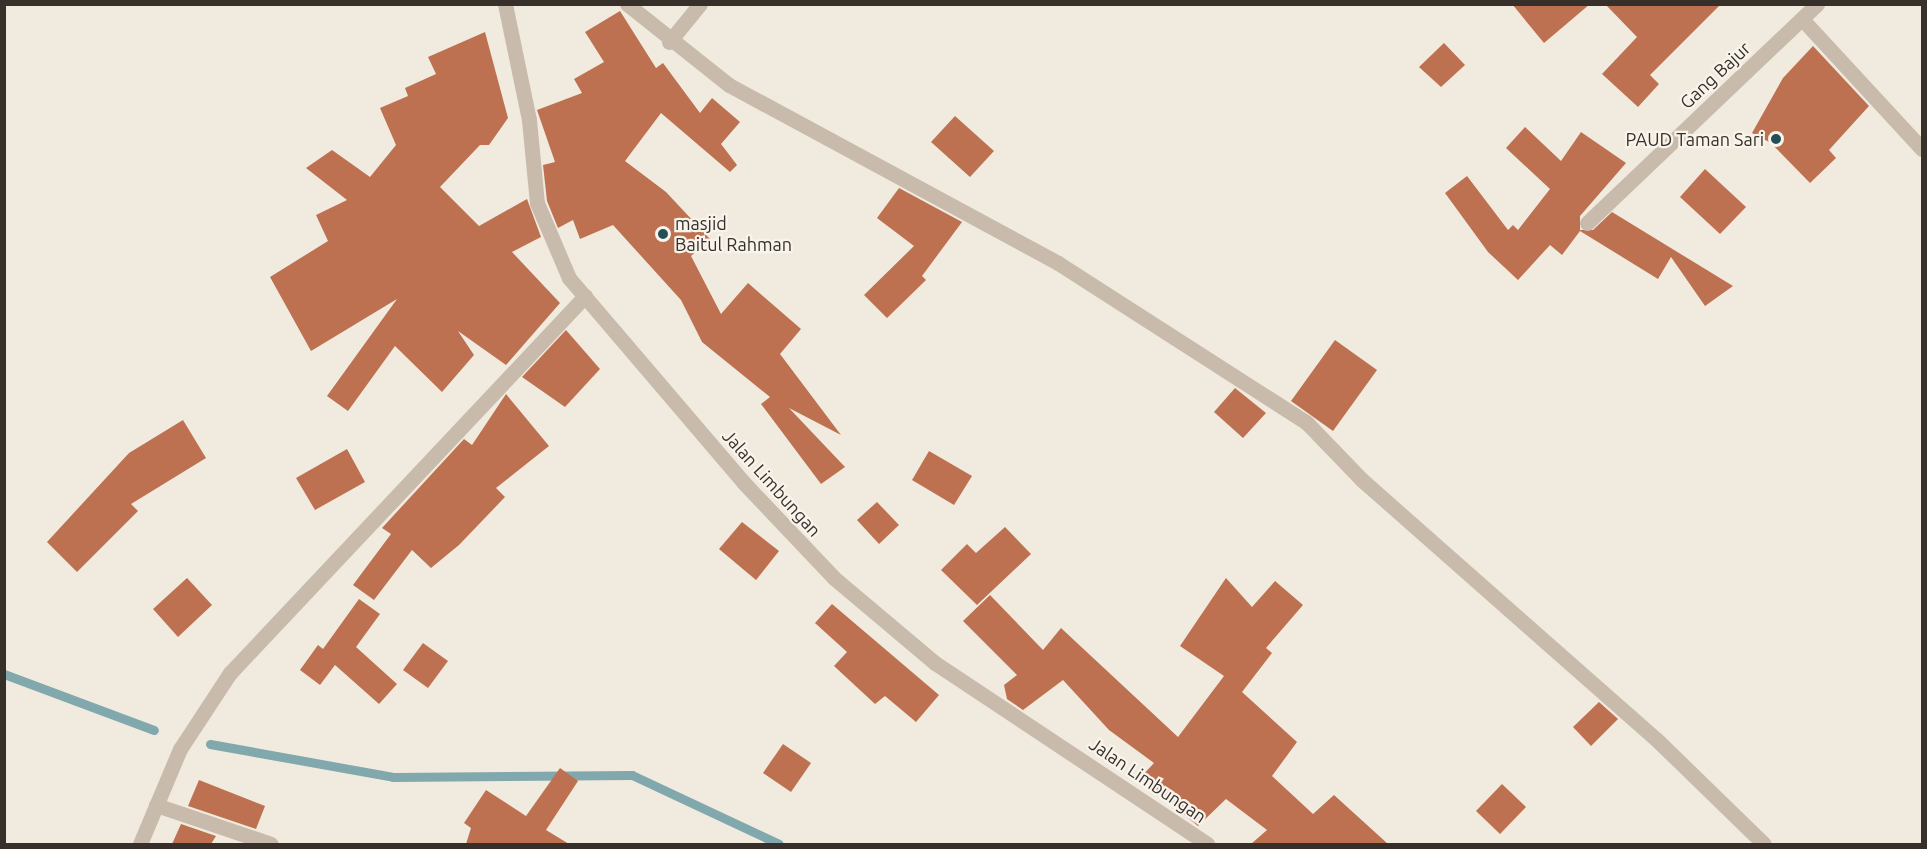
<!DOCTYPE html>
<style>
body{margin:0}
#map{position:relative;width:1927px;height:849px;overflow:hidden;background:#f1eadf;font-family:Ubuntu,sans-serif}
div>[style]{position:absolute}
.stream>*{height:9px;margin:-4.5px;padding:0 4.5px;transform-origin:4.5px;border-radius:4.5px;background:#80a8ad}
.building>*{inset:0;background:#be7150}
.street>*{height:15px;margin:-7.5px;padding:0 7.5px;transform-origin:7.5px;border-radius:7.5px;background:#c9bbab}
.dots>*{width:16px;height:16px;translate:-50% -50%;box-sizing:border-box;border:3px solid #f9f4eb;border-radius:50%}
span{translate:-50% -50%;white-space:nowrap;text-align:center;line-height:1.15;-webkit-text-stroke:4.5px #f9f4eb;paint-order:stroke}
.street-label{font-size:18px;color:#372f2a}
.poi-label{font-size:18px;color:#372f2a}
.right{translate:-100% -50%;text-align:right}
.left{translate:0 -50%;text-align:left}
.frame{position:absolute;inset:0;border:6px solid #372f2a;pointer-events:none}
</style>
<div id="map">
<div class="stream">
<div style="left:4px;top:674px;width:160px;rotate:20.5deg"></div>
<div style="left:210px;top:744px;width:186px;rotate:10.2deg"></div>
<div style="left:393px;top:777px;width:239px;rotate:-0.5deg"></div>
<div style="left:632px;top:775px;width:162px;rotate:25.1deg"></div>
</div>
<div class="building">
<div style="clip-path:polygon(1512px 4px,1590px 4px,1544px 43px)"></div>
<div style="clip-path:polygon(1605px 4px,1721px 4px,1650px 75px,1659px 84px,1638px 107px,1602px 74px,1637px 37px)"></div>
<div style="clip-path:polygon(620px 11px,656px 68px,663px 63px,700px 113px,712px 98px,740px 122px,721px 144px,737px 165px,730px 172px,661px 113px,625px 161px,666px 192px,710px 239px,691px 256px,721px 314px,748px 283px,801px 329px,780px 354px,841px 435px,789px 408px,845px 467px,821px 484px,761px 404px,770px 397px,702px 342px,681px 300px,613px 225px,580px 239px,573px 220px,558px 228px,547px 201px,543px 165px,555px 162px,537px 110px,582px 93px,574px 79px,604px 62px,585px 32px)"></div>
<div style="clip-path:polygon(485px 32px,508px 118px,489px 145px,480px 145px,440px 187px,479px 226px,527px 199px,541px 237px,512px 252px,560px 303px,506px 365px,458px 331px,474px 355px,442px 392px,395px 346px,348px 411px,327px 396px,397px 299px,311px 351px,270px 277px,328px 241px,316px 215px,347px 200px,306px 168px,332px 150px,370px 177px,396px 145px,380px 108px,408px 96px,405px 88px,436px 74px,428px 57px)"></div>
<div style="clip-path:polygon(1444px 43px,1465px 65px,1441px 87px,1419px 67px)"></div>
<div style="clip-path:polygon(1813px 46px,1869px 106px,1829px 150px,1836px 158px,1810px 183px,1771px 143px,1752px 133px,1783px 78px)"></div>
<div style="clip-path:polygon(955px 116px,994px 151px,970px 177px,931px 142px)"></div>
<div style="clip-path:polygon(1525px 127px,1561px 161px,1581px 132px,1626px 163px,1580px 216px,1580px 230px,1593px 230px,1612px 212px,1733px 286px,1705px 306px,1671px 257px,1658px 279px,1580px 231px,1562px 255px,1550px 245px,1518px 280px,1488px 252px,1445px 193px,1467px 176px,1508px 230px,1513px 225px,1518px 230px,1550px 189px,1506px 148px)"></div>
<div style="clip-path:polygon(1705px 169px,1746px 207px,1720px 234px,1680px 197px)"></div>
<div style="clip-path:polygon(899px 188px,962px 222px,922px 276px,926px 280px,887px 318px,864px 295px,914px 246px,877px 218px)"></div>
<div style="clip-path:polygon(566px 330px,600px 369px,565px 407px,522px 377px)"></div>
<div style="clip-path:polygon(1335px 340px,1377px 370px,1333px 431px,1291px 401px)"></div>
<div style="clip-path:polygon(1235px 388px,1266px 413px,1243px 438px,1214px 412px)"></div>
<div style="clip-path:polygon(506px 394px,549px 446px,496px 488px,505px 497px,459px 545px,431px 568px,412px 550px,374px 600px,353px 585px,391px 534px,382px 528px,464px 439px,472px 445px)"></div>
<div style="clip-path:polygon(183px 420px,206px 458px,131px 504px,138px 511px,77px 572px,47px 542px,129px 453px)"></div>
<div style="clip-path:polygon(347px 449px,365px 482px,315px 510px,296px 478px)"></div>
<div style="clip-path:polygon(929px 451px,972px 476px,954px 505px,912px 480px)"></div>
<div style="clip-path:polygon(877px 502px,899px 525px,879px 544px,857px 520px)"></div>
<div style="clip-path:polygon(742px 522px,779px 551px,756px 580px,719px 549px)"></div>
<div style="clip-path:polygon(1005px 527px,1031px 554px,977px 605px,941px 570px,967px 544px,976px 553px)"></div>
<div style="clip-path:polygon(187px 578px,212px 605px,178px 637px,153px 609px)"></div>
<div style="clip-path:polygon(1226px 578px,1252px 607px,1275px 581px,1303px 605px,1266px 648px,1272px 653px,1242px 692px,1297px 742px,1272px 776px,1313px 814px,1334px 795px,1388px 844px,1251px 844px,1267px 830px,1226px 799px,1198px 826px,1140px 778px,1154px 763px,1109px 730px,1063px 680px,1023px 710px,1007px 699px,1004px 685px,1017px 675px,963px 621px,990px 595px,1043px 650px,1061px 628px,1178px 737px,1224px 676px,1180px 646px)"></div>
<div style="clip-path:polygon(359px 599px,380px 614px,356px 647px,397px 684px,379px 704px,335px 665px,320px 685px,300px 670px,318px 645px,323px 649px)"></div>
<div style="clip-path:polygon(832px 604px,939px 695px,916px 722px,885px 696px,875px 704px,834px 666px,847px 652px,815px 623px)"></div>
<div style="clip-path:polygon(423px 643px,448px 661px,428px 688px,403px 670px)"></div>
<div style="clip-path:polygon(1599px 702px,1618px 719px,1591px 746px,1573px 727px)"></div>
<div style="clip-path:polygon(783px 744px,811px 763px,791px 792px,763px 773px)"></div>
<div style="clip-path:polygon(560px 768px,578px 781px,546px 830px,569px 844px,466px 844px,471px 828px,464px 823px,486px 790px,526px 816px)"></div>
<div style="clip-path:polygon(199px 780px,265px 806px,256px 829px,188px 806px)"></div>
<div style="clip-path:polygon(1502px 784px,1526px 807px,1500px 834px,1476px 811px)"></div>
<div style="clip-path:polygon(181px 824px,216px 836px,211px 844px,172px 844px)"></div>
</div>
<div class="street">
<div style="left:505px;top:4px;width:118px;rotate:78.3deg"></div>
<div style="left:529px;top:120px;width:83px;rotate:84.5deg"></div>
<div style="left:537px;top:203px;width:82px;rotate:66.9deg"></div>
<div style="left:569px;top:278px;width:268px;rotate:49.5deg"></div>
<div style="left:743px;top:482px;width:132px;rotate:46.5deg"></div>
<div style="left:834px;top:578px;width:132px;rotate:40.1deg"></div>
<div style="left:935px;top:663px;width:327px;rotate:33.6deg"></div>
<div style="left:627px;top:4px;width:130px;rotate:38.5deg"></div>
<div style="left:729px;top:85px;width:374px;rotate:28.4deg"></div>
<div style="left:1058px;top:263px;width:295px;rotate:32.7deg"></div>
<div style="left:1306px;top:422px;width:81px;rotate:46deg"></div>
<div style="left:1362px;top:480px;width:393px;rotate:41.4deg"></div>
<div style="left:1657px;top:740px;width:149px;rotate:44.2deg"></div>
<div style="left:1802px;top:19px;width:177px;rotate:47.3deg"></div>
<div style="left:669px;top:42px;width:49px;rotate:-50.8deg"></div>
<div style="left:1587px;top:223px;width:318px;rotate:-43.6deg"></div>
<div style="left:156px;top:805px;width:121px;rotate:18.7deg"></div>
<div style="left:140px;top:844px;width:103px;rotate:-67.2deg"></div>
<div style="left:180px;top:749px;width:91px;rotate:-56.7deg"></div>
<div style="left:230px;top:673px;width:518px;rotate:-46.72deg"></div>
</div>
<div class="dots">
<div style="left:1776px;top:139px;background:#225056"></div>
<div style="left:663px;top:234px;background:#225056"></div>
</div>
<div class="street-label">
<span style="left:1715px;top:75px;rotate:-43deg">Gang Bajur</span>
<span style="left:772px;top:483px;rotate:48deg">Jalan Limbungan</span>
<span style="left:1148px;top:780px;rotate:34deg">Jalan Limbungan</span>
</div>
<div class="poi-label">
<span class="right" style="left:1764px;top:139px">PAUD Taman Sari</span>
<span class="left" style="left:675px;top:234px">masjid<br>Baitul Rahman</span>
</div>
<div class="frame"></div>
</div>
